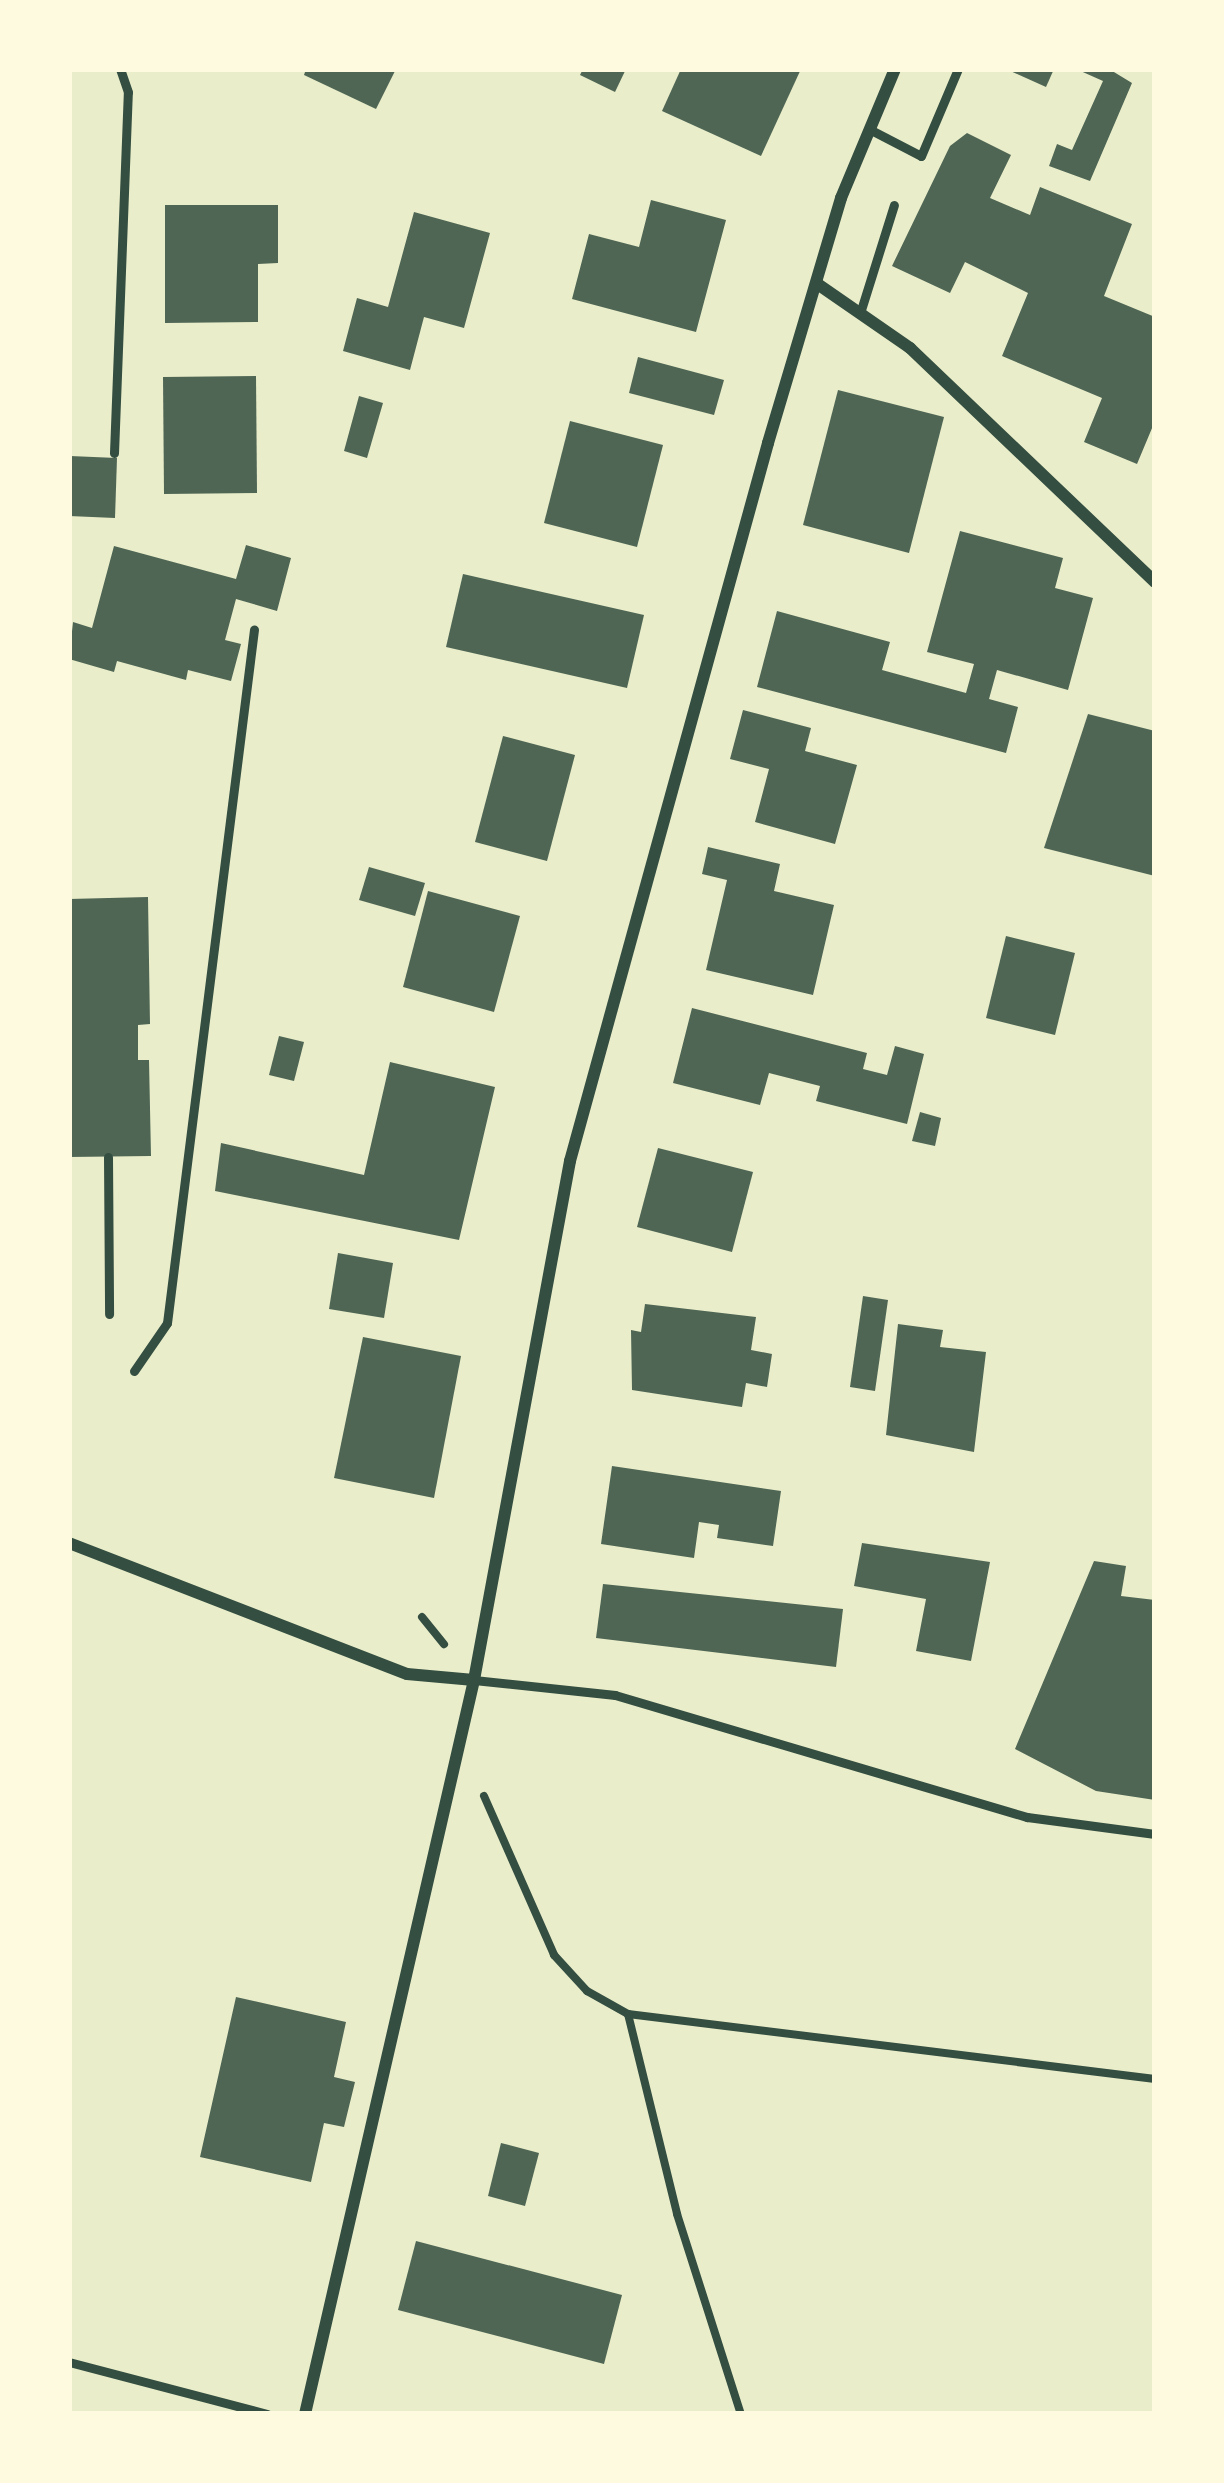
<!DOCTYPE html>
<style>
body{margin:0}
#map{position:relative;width:1224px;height:2483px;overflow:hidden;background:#e9edc9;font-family:Barlow,sans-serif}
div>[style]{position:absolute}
.building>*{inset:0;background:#4f6655}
.path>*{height:8px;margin:-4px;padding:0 4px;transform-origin:4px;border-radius:4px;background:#344e41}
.service>*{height:9px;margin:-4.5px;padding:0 4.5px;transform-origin:4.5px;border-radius:4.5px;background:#344e41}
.minor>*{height:12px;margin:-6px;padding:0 6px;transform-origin:6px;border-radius:6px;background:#344e41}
span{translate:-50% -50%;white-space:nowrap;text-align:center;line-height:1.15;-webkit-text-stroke:12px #fefae0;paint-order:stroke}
.frame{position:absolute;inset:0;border:72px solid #fefae0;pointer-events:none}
</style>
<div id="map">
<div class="building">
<div style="clip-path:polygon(306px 69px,396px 69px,376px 109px,304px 75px)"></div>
<div style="clip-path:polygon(583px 69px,626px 69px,615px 92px,580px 75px)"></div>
<div style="clip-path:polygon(681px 69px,801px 69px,761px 156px,662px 111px)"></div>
<div style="clip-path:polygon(1006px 69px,1054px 69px,1046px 87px)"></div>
<div style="clip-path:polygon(1076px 69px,1109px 69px,1132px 83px,1090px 181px,1049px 166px,1057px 144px,1072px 150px,1103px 81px)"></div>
<div style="clip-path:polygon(967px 133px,1011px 155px,990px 198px,1030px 215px,1040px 187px,1132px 224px,1104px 296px,1155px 317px,1155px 421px,1137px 464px,1084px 442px,1102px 398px,1002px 356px,1028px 293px,965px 262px,950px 293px,892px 266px,950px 146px)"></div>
<div style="clip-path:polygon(651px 200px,726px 220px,696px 332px,572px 299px,589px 234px,639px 247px)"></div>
<div style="clip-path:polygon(165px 205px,278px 205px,278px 263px,258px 264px,258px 322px,165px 323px)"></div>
<div style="clip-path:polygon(414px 212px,490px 233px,464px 328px,424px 317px,410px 370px,343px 351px,357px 298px,388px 307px)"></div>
<div style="clip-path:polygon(638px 357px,724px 380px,714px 415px,629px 393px)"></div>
<div style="clip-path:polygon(256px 376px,257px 493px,164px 494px,163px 377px)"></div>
<div style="clip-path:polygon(838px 390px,944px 417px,909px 553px,803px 525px)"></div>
<div style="clip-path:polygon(359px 396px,383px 403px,367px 458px,344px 451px)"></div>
<div style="clip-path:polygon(570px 421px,663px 445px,637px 547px,544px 523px)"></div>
<div style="clip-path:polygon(70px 456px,117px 458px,115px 518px,69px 516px)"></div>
<div style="clip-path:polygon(960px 531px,1063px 558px,1055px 588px,1093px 598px,1068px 690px,997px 670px,989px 699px,1018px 707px,1006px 753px,757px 687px,777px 611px,890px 642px,882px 670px,966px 693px,974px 664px,927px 652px)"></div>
<div style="clip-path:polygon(246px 545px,291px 558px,277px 611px,236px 599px,225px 640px,241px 644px,231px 681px,188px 670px,186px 680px,117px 661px,114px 672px,69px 659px,73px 622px,92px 628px,114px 546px,236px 579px)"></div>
<div style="clip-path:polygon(463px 574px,644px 615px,627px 688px,446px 647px)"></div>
<div style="clip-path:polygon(743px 710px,811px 728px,805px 751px,857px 765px,835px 844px,755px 822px,769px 769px,730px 759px)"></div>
<div style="clip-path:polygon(1088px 714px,1155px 731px,1155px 876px,1044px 848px)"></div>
<div style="clip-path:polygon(503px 736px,575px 755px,547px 861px,475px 842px)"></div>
<div style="clip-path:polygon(708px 847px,780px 864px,774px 891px,834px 905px,813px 995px,706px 970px,727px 880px,702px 874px)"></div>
<div style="clip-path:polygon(369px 867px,425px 883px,415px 916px,359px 900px)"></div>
<div style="clip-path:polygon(428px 891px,520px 916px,494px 1012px,403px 987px)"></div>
<div style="clip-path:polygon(148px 897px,150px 1024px,138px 1025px,138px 1060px,149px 1060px,151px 1156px,69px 1157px,69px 899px)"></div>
<div style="clip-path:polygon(1006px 936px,1075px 953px,1055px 1035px,986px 1018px)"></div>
<div style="clip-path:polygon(692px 1008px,867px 1053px,863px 1069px,887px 1075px,895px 1046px,924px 1054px,907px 1124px,816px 1101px,820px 1086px,769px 1073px,760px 1105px,673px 1083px)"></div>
<div style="clip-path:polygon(279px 1036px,304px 1042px,294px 1081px,269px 1075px)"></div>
<div style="clip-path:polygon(390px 1062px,495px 1087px,459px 1240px,215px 1191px,221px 1143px,364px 1175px)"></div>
<div style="clip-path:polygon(920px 1112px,941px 1118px,935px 1146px,912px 1141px)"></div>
<div style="clip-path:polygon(658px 1148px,753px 1172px,732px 1252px,637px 1227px)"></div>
<div style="clip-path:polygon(338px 1253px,393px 1263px,384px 1318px,329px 1309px)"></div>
<div style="clip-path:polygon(863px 1296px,888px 1300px,875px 1391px,850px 1387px)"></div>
<div style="clip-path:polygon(645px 1304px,756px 1317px,751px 1350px,772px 1354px,767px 1387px,746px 1383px,742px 1407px,632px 1390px,631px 1330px,641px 1332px)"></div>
<div style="clip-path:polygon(898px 1324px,943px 1330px,940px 1347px,986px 1352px,974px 1452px,886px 1435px)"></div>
<div style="clip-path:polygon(363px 1337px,461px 1356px,434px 1498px,334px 1478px)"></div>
<div style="clip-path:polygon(612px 1466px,781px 1491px,773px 1546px,717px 1538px,719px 1525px,699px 1522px,694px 1558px,601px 1544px)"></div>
<div style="clip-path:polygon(862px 1543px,990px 1562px,971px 1661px,916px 1651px,926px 1599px,854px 1586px)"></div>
<div style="clip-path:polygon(1094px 1561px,1126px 1566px,1121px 1596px,1155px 1600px,1155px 1800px,1096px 1791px,1015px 1749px)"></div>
<div style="clip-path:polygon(603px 1584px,843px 1609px,836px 1667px,596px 1638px)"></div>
<div style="clip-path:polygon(236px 1997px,346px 2022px,334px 2077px,355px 2082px,344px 2127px,324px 2123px,311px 2182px,200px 2157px)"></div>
<div style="clip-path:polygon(501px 2143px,539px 2153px,525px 2206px,488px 2196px)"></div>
<div style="clip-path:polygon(416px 2241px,622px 2295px,604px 2364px,398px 2310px)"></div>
</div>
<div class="path">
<div style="left:422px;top:1617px;width:35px;rotate:51deg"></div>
<div style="left:484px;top:1796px;width:174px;rotate:66.2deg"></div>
<div style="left:554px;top:1955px;width:49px;rotate:47.5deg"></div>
<div style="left:587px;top:1991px;width:47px;rotate:29.3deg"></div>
<div style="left:628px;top:2014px;width:531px;rotate:7.03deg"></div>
<div style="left:628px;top:2014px;width:206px;rotate:76.2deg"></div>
<div style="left:677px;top:2214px;width:210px;rotate:72.3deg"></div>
</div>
<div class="service">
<div style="left:871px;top:130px;width:56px;rotate:27.5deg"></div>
<div style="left:921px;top:156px;width:95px;rotate:-67deg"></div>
<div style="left:861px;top:310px;width:110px;rotate:-72.6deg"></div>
<div style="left:114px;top:453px;width:361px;rotate:-87.8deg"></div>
<div style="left:128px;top:92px;width:24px;rotate:-109deg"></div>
<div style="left:108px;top:1157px;width:157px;rotate:89.6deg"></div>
<div style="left:134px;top:1371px;width:58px;rotate:-55.5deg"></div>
<div style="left:167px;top:1323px;width:699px;rotate:-82.85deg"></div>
<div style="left:474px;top:1680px;width:142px;rotate:6.1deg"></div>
<div style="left:615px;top:1695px;width:430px;rotate:16.5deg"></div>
<div style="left:1027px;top:1817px;width:129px;rotate:7.6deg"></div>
<div style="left:69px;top:2362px;width:205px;rotate:14.7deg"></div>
</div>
<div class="minor">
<div style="left:819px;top:285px;width:111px;rotate:34.7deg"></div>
<div style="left:910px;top:348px;width:339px;rotate:43.7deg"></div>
<div style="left:69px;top:1543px;width:362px;rotate:21.2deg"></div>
<div style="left:407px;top:1674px;width:67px;rotate:5.1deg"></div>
<div style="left:305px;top:2414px;width:753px;rotate:-77.03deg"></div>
<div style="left:474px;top:1680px;width:528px;rotate:-79.52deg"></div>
<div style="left:570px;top:1161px;width:745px;rotate:-74.58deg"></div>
<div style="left:768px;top:443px;width:256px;rotate:-73.4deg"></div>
<div style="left:841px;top:198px;width:140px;rotate:-67.3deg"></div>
</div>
<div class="frame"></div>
</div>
